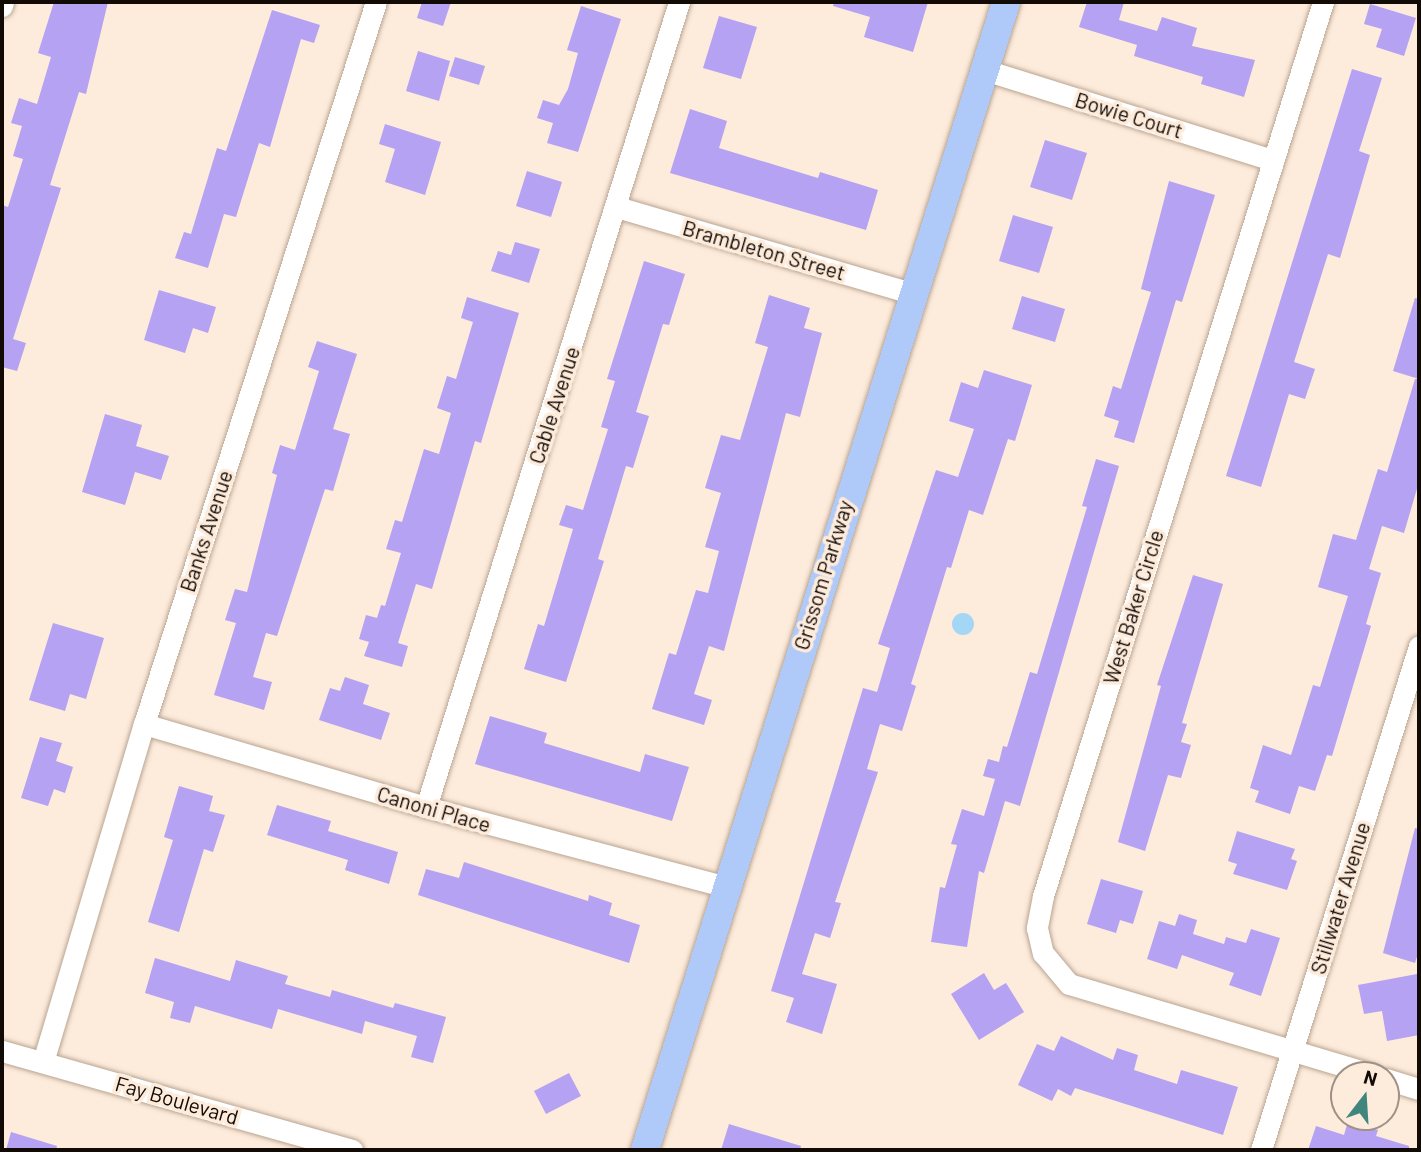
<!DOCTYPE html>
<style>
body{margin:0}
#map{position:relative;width:1421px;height:1152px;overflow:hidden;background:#fdebdb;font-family:Barlow,sans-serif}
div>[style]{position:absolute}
.water>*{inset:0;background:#a4d6f6}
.round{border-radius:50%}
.building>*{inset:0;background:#b5a2f2}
.roads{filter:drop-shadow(0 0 2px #b9a491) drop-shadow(0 0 2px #b9a491)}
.minor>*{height:21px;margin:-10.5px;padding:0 10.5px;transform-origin:10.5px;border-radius:10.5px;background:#fff}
.major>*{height:28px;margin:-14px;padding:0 14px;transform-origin:14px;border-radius:14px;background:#afc9f8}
span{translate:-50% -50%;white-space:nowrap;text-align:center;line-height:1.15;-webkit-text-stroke:7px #fdebdb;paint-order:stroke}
.street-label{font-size:21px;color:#120a05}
.frame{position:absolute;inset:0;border:4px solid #120a05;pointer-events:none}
.north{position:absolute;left:1330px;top:1061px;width:70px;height:70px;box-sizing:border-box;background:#fdebdb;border:2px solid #9f9185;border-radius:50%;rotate:17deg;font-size:19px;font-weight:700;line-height:28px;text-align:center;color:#120a05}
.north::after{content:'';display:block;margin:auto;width:24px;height:32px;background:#41867e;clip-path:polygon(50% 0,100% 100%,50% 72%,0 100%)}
</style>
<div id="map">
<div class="water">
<div class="round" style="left:952px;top:613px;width:22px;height:22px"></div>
</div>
<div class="building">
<div style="clip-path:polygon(54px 2px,108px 2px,86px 94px,79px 92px,50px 185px,61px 188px,13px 339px,26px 343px,17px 371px,2px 367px,2px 205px,8px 207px,23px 159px,13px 156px,22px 126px,11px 123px,19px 98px,37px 104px,51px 57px,38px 53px)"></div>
<div style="clip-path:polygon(422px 2px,451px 2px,443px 26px,417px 18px)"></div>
<div style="clip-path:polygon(834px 2px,928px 2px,913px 52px,864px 37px,870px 17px,833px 6px)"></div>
<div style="clip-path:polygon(1087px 2px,1124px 2px,1119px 20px,1157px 31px,1162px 17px,1197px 28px,1192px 46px,1255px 60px,1244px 97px,1201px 84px,1203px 77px,1134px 56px,1137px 45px,1079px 27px)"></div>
<div style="clip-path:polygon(1370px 4px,1416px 18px,1404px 56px,1376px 47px,1382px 29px,1364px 24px)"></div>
<div style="clip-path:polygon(581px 6px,621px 19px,578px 152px,547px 143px,553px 123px,537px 118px,543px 100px,559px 105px,568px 89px,578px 53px,567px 50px)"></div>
<div style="clip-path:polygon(272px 10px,320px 25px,314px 43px,301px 39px,270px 147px,259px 143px,236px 217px,224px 214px,208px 268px,175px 258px,184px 232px,191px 234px,217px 148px,226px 151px)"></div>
<div style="clip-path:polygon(719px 16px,757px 27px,741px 79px,703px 68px)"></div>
<div style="clip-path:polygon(418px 51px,450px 61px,439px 101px,406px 91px)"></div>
<div style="clip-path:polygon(455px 57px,485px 66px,479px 85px,449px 76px)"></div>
<div style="clip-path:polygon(1352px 69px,1382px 78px,1359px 151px,1370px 155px,1340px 258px,1328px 254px,1294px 362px,1315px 369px,1305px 399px,1289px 394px,1261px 487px,1226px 476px)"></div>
<div style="clip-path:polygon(690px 109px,727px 121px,719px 148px,818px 178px,820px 172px,878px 190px,866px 230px,670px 173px)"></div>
<div style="clip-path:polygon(385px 124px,441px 142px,425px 195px,385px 182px,395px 149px,379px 144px)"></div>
<div style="clip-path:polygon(1045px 140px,1087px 153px,1072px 200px,1030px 187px)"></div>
<div style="clip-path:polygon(527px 171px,562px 182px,551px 217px,516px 206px)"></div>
<div style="clip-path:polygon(1169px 181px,1215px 195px,1182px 302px,1176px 300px,1134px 443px,1114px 437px,1119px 421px,1104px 416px,1113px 386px,1121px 389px,1151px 292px,1141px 289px)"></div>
<div style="clip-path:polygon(1013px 215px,1053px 227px,1039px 273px,999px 261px)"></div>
<div style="clip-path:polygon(515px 242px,540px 249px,529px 283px,491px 271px,498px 251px,511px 255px)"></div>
<div style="clip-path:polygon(644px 261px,685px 274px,669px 325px,663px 324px,636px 412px,649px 416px,633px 468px,626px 466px,598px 559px,604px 561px,566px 682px,524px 669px,538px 624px,544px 626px,573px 529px,559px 525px,566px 505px,583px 510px,608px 429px,601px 427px,615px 381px,607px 379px)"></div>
<div style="clip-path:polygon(159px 290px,216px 307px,208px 333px,193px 328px,185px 353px,144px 340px)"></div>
<div style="clip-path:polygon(769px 295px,810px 308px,804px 328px,822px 333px,800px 417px,786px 413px,724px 651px,709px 646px,694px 694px,712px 700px,704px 725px,652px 709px,669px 653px,676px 655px,696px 590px,708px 593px,719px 551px,705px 547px,721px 493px,705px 488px,721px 435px,740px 440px,768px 347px,755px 343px)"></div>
<div style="clip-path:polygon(1022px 296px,1065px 309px,1055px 342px,1012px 329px)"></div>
<div style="clip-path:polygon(467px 297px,519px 313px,481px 443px,475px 441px,432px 589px,416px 584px,398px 643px,408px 646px,402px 667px,364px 656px,369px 642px,359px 639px,366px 615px,377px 618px,381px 605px,385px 606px,401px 553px,386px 549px,395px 520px,402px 522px,424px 449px,439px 454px,451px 413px,437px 408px,447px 376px,456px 379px,473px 322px,461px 318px)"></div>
<div style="clip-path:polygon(1415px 298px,1419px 299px,1419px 379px,1393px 371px)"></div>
<div style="clip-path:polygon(317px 341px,357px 354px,333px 429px,350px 434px,333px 491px,325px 489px,277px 636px,266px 633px,253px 677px,272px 682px,264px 710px,214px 695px,236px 623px,225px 620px,235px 589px,247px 592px,277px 475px,272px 473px,280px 445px,295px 450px,319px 371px,308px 367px)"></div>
<div style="clip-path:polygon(984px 370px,1032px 385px,1015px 441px,1008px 439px,983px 515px,969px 510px,951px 568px,947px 567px,911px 684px,916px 686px,902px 731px,880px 724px,867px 769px,878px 772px,835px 902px,841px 903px,830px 938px,815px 933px,802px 974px,837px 984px,822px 1034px,786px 1022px,794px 998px,771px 991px,863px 688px,877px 692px,890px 648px,878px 644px,936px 470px,958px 477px,974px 429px,949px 421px,961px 382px,978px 388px)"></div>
<div style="clip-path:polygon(1415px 379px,1419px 379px,1419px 482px,1404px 533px,1382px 526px,1369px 569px,1381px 573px,1366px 624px,1371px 626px,1332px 756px,1327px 755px,1315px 791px,1299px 786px,1290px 814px,1255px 802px,1259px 791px,1250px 788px,1263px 745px,1291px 755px,1313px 685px,1320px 687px,1348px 596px,1318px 587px,1333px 534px,1356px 540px,1378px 469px,1387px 472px)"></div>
<div style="clip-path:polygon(105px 414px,142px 425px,136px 446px,169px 456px,161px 480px,135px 472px,125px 505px,82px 492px)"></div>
<div style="clip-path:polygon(1096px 459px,1119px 466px,1020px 806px,1005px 801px,984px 873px,979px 871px,967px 947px,931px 942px,940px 887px,945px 888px,957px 845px,951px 844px,962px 809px,984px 816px,995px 779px,983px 776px,988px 759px,999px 762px,1003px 746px,1007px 747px,1030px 672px,1037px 674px,1087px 507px,1082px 506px)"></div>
<div style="clip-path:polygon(1193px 575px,1223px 584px,1182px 723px,1187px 724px,1181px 742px,1191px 745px,1181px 778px,1168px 775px,1145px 851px,1118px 842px,1161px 686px,1157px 685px)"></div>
<div style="clip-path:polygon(53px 623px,104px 638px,86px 699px,70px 694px,65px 711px,29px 700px)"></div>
<div style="clip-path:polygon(345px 677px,369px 685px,363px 704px,390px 713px,381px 740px,319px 720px,330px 688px,340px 691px)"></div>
<div style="clip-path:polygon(490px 716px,547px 733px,544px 743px,640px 772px,645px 754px,689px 767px,672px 821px,475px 764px)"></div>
<div style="clip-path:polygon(40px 737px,62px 743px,56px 761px,73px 767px,65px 793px,54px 789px,48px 806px,21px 798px)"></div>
<div style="clip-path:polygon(179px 786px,213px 796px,209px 811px,225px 815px,213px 852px,204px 849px,179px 932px,148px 922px,173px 840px,164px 837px)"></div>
<div style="clip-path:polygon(277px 805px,331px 821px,328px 831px,398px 852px,389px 884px,345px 870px,348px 860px,267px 835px)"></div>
<div style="clip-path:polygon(1415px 828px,1419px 829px,1419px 950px,1415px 963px,1383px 953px)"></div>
<div style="clip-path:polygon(1237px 831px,1295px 849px,1291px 859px,1297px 861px,1287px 890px,1233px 874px,1237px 864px,1228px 861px)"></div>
<div style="clip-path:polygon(464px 862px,588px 901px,589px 895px,612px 903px,609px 915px,640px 925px,629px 963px,418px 895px,426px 869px,459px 878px)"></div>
<div style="clip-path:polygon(1101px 879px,1143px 891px,1133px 924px,1120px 920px,1116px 933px,1087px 924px)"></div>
<div style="clip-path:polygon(1179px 914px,1197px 920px,1193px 934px,1224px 944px,1226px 937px,1246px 943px,1251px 929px,1280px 938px,1261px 996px,1229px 985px,1234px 973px,1182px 955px,1177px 969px,1147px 959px,1159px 921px,1175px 926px)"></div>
<div style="clip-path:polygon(155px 958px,230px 981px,236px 960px,288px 976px,285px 984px,330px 997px,332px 990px,393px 1008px,395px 1003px,446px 1017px,433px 1063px,411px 1057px,417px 1036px,365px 1021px,362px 1034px,278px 1009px,272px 1029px,195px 1006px,190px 1023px,170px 1018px,174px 1002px,145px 993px)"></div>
<div style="clip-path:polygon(984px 973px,994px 990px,1006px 983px,1024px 1012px,979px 1040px,951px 994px)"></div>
<div style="clip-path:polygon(1417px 974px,1419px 1035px,1387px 1041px,1382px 1011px,1364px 1014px,1358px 985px)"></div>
<div style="clip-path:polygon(1061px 1036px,1113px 1060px,1117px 1048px,1138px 1055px,1134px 1070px,1177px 1084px,1181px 1070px,1238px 1087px,1223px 1135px,1075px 1088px,1071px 1096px,1058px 1089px,1052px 1101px,1018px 1085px,1037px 1044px,1054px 1051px)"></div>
<div style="clip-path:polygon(569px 1073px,581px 1096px,546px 1114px,534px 1091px)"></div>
<div style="clip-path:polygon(1348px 1121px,1378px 1130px,1376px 1136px,1409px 1146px,1409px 1150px,1308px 1150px,1316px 1126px,1344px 1135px)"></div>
<div style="clip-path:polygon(729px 1124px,801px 1146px,800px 1150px,721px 1150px)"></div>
<div style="clip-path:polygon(11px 1132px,57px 1146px,56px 1150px,6px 1150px)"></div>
</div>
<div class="roads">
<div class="minor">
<div style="left:1323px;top:2px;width:937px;rotate:107.39deg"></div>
<div style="left:1043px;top:896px;width:33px;rotate:101deg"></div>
<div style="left:1037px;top:928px;width:26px;rotate:77deg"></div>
<div style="left:1043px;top:953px;width:40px;rotate:50deg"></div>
<div style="left:1069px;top:984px;width:318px;rotate:16.6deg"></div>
<div style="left:2px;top:6px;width:4px;rotate:-76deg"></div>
<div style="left:985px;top:70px;width:302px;rotate:17.4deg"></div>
<div style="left:617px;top:207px;width:307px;rotate:16.3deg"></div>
<div style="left:144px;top:724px;width:294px;rotate:16.4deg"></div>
<div style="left:426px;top:807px;width:310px;rotate:14.9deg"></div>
<div style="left:426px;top:807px;width:844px;rotate:-72.55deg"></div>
<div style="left:2px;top:1051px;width:364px;rotate:15.8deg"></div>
<div style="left:43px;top:1062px;width:353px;rotate:-73.4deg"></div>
<div style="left:144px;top:724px;width:758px;rotate:-72.19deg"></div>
<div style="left:1386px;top:1079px;width:34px;rotate:17deg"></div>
<div style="left:1261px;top:1150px;width:528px;rotate:-72.59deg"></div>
</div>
<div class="major">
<div style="left:645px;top:1150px;width:1203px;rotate:-72.54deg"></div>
</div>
</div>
<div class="street-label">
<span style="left:1129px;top:115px;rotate:17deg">Bowie Court</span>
<span style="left:764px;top:250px;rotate:16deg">Brambleton Street</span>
<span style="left:554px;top:405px;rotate:-72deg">Cable Avenue</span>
<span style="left:206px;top:531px;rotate:-72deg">Banks Avenue</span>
<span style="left:823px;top:575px;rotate:-73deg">Grissom Parkway</span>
<span style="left:1133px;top:607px;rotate:-73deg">West Baker Circle</span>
<span style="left:434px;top:809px;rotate:16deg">Canoni Place</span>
<span style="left:1340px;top:898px;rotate:-73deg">Stillwater Avenue</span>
<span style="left:177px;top:1100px;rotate:16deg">Fay Boulevard</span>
</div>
<div class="frame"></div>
<div class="north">N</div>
</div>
